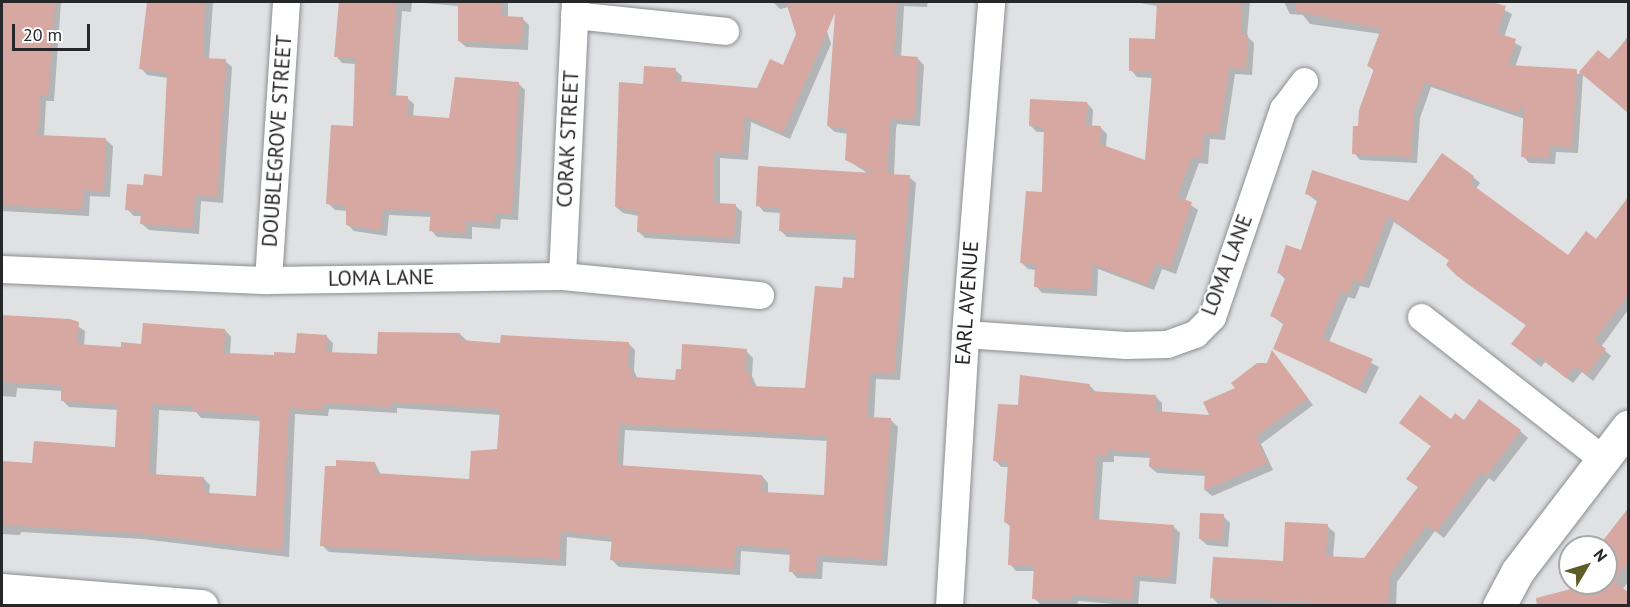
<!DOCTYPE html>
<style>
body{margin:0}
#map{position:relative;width:1630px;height:607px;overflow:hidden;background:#dfe1e3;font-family:"PT Sans",sans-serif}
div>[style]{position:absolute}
.shadow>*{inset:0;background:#0003}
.building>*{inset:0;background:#d7a8a1}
.roads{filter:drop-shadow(0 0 2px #8c8e91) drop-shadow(0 0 2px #8c8e91)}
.minor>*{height:27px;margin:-13.5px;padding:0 13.5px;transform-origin:13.5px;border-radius:13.5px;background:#fff}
.tertiary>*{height:33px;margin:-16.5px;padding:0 16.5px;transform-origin:16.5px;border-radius:16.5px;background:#fff}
span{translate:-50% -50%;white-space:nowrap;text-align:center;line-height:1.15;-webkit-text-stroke:4.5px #fff;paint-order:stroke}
.street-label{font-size:21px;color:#262728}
.frame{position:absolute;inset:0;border:3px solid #262728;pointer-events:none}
.north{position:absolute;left:1558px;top:535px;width:60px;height:60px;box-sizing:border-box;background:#fff;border:2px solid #a8a9a9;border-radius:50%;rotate:52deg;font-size:16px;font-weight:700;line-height:24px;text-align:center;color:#262728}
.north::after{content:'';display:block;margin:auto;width:21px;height:27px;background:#5e5c28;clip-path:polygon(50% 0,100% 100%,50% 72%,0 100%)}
.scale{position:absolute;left:12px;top:24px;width:78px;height:27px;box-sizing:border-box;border:3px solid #262728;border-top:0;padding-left:8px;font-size:18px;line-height:21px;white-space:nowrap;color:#262728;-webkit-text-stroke:4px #fff;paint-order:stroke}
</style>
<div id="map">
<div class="shadow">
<div style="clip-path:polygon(2px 2px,61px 2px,54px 101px,46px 101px,44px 137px,106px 140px,113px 146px,110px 197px,90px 196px,89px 216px,2px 211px)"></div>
<div style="clip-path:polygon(148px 2px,213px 2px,209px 60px,225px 61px,232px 67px,223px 203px,201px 201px,199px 234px,149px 230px,142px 224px,142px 216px,134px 216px,127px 209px,145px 186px,163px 177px,169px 78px,147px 75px,141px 68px)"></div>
<div style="clip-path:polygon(339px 2px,508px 2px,508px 18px,522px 18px,529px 25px,528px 50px,466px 47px,459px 41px,459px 6px,412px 2px,411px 12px,402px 11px,396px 97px,407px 98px,414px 104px,413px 117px,451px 119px,519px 84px,525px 90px,518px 220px,501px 219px,500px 229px,472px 227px,472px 239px,437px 237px,431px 230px,432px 217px,389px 215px,387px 236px,354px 231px,347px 224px,348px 211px,335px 210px,328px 203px,355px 128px,356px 64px,342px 63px,336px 56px)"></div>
<div style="clip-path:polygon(773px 2px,818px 2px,831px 44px,790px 139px,751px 122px,748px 160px,720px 158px,720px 204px,735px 205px,742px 212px,740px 244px,645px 238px,638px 231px,639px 216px,623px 213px,616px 207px,644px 86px,675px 70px,682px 76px,681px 83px,758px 90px,783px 67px,798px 34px,789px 7px,780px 9px)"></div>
<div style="clip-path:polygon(evenodd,849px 2px,928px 2px,927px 7px,904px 6px,901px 57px,917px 58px,924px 65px,920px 126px,897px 124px,896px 129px,894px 176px,909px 177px,916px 183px,900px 380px,876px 379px,874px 419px,891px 420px,898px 427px,887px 566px,823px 562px,822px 579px,797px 578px,791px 571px,791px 555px,741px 551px,740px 575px,619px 567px,612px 560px,613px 542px,567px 537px,566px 566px,329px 552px,322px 545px,375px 463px,381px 475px,470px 481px,498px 451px,501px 415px,397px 408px,397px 413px,329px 409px,328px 416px,295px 414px,289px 557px,143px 539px,21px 532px,20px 535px,2px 534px,2px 462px,33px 464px,117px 448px,119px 410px,69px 407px,62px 400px,63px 391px,17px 388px,16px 397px,2px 396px,2px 316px,70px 321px,85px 331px,84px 346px,122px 349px,225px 330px,231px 337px,230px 354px,276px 357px,297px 355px,326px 336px,333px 343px,332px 354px,378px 356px,460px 334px,467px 341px,502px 345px,628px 343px,635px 350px,634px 371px,638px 379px,676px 382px,746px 351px,753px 358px,752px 376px,757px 387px,806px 390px,844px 289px,855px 280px,858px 240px,787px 237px,780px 230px,782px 213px,764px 212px,758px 205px,869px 174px,847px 160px,849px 134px,835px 132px,828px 126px,843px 87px,849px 2px,159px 410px,196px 412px,201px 418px,261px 421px,257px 498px,209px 494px,210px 485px,203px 478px,156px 476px,159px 410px,849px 2px,625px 430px,829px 441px,825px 497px,768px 494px,768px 483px,762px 476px,623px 466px,625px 430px)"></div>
<div style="clip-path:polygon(1133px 2px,1250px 2px,1247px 36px,1254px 43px,1252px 75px,1235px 74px,1225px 140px,1210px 139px,1208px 164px,1199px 163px,1185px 201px,1198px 210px,1176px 274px,1162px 269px,1154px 290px,1098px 269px,1097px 296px,1042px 293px,1036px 286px,1036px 270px,1028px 269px,1021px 262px,1043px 193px,1045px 132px,1037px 132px,1030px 125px,1087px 103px,1093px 110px,1092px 127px,1100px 127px,1107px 134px,1106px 148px,1147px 162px,1153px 78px,1137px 77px,1131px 70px,1156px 41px,1158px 6px)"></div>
<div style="clip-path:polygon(1284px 2px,1488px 2px,1512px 14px,1504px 37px,1522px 47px,1515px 67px,1579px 74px,1598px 52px,1609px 62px,1628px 36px,1628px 113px,1583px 74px,1578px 153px,1556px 152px,1555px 164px,1529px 163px,1523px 156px,1525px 119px,1431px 87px,1420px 118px,1417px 163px,1360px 160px,1354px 153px,1375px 72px,1369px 66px,1381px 34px,1310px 24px,1303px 15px,1290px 14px)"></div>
<div style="clip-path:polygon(1473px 177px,1480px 183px,1476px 189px,1568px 257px,1596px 241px,1628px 198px,1628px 310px,1601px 347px,1611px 356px,1593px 381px,1582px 372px,1573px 383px,1545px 362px,1541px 367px,1520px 350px,1527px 326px,1465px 282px,1448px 264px,1450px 261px,1394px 222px,1369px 288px,1360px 286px,1355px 299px,1348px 297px,1329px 342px,1379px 367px,1366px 394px,1274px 348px,1284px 325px,1271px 315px,1286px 280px,1279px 273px,1302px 251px,1318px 202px,1306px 193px,1409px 203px)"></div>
<div style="clip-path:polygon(1273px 353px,1313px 405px,1261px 444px,1273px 470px,1212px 496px,1205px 490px,1206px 476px,1157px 473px,1150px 467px,1151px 458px,1114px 456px,1114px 462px,1103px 462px,1099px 521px,1174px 527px,1180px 533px,1176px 584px,1140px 581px,1138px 606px,1078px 601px,1077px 606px,1041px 605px,1034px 598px,1035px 571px,1016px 571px,1010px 564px,1011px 527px,1005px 522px,1009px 467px,1001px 467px,995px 460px,1020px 407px,1089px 385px,1096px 392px,1156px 397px,1162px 403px,1162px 413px,1212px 416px,1237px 388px,1268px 365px)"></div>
<div style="clip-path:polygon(1464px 422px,1520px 431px,1528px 438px,1494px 482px,1489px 478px,1444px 538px,1435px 531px,1397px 582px,1396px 606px,1219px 605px,1212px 597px,1284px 563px,1327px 526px,1335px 533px,1333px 558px,1364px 560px,1419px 488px,1408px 479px,1432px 447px,1401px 423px)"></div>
<div style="clip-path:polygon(1628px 511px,1628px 582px,1622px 590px,1564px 597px,1574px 583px,1606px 583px,1606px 547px,1601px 547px)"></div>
<div style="clip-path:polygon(1223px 516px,1230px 523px,1228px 547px,1207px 545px,1200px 539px)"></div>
</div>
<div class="building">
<div style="clip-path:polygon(2px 2px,55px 3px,48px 95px,40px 95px,38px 135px,106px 138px,104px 191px,83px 190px,82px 210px,2px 205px)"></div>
<div style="clip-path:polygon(147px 2px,205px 2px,203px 58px,226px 59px,217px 197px,195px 195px,193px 228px,140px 224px,141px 211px,125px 210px,127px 184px,143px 185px,144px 174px,162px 176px,167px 73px,139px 69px)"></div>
<div style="clip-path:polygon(339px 2px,396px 2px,390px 95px,408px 96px,407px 115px,449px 118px,455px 77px,519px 82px,512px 214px,495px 213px,494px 223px,466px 221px,465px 233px,429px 231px,431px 211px,383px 209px,381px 230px,346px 225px,346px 205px,326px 204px,331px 125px,353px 126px,355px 58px,334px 57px)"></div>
<div style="clip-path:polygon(458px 2px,502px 2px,502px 16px,523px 17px,522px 44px,458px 41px)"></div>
<div style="clip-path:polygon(evenodd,786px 2px,897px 2px,894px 55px,918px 57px,914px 120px,891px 118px,890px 122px,887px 174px,910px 175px,894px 374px,870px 373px,867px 417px,891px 418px,881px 560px,817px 555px,816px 573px,789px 572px,790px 549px,735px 545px,734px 569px,610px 560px,612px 537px,561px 531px,559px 559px,320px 546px,325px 466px,336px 466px,336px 460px,375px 462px,374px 473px,469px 479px,471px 451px,497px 449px,500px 409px,391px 402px,391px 407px,323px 403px,322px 410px,289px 408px,282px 551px,136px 533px,2px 525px,2px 461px,32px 463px,34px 441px,115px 447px,117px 405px,61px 401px,61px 385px,2px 382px,2px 315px,70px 319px,79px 322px,77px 344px,121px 347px,121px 342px,141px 344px,143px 323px,225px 329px,224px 353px,274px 355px,274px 352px,295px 353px,297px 333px,327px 335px,326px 352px,377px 354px,378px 332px,460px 333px,460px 340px,500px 343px,501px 335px,629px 342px,628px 367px,632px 367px,632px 377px,675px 380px,676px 369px,681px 369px,682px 344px,713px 346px,747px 349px,745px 373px,751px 373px,750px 386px,805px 388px,815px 286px,842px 288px,843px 277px,854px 278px,856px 234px,779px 231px,780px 208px,756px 206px,758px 166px,873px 173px,845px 160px,847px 129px,827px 126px,835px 13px,783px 133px,745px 116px,741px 154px,714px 152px,714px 203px,736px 204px,734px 238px,637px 232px,638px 211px,615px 207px,619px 82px,643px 84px,644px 66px,676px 68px,675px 81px,757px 88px,770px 59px,783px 65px,796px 34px,786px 2px,152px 404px,193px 406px,193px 411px,260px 415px,256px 496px,209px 493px,203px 490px,204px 477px,149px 474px,152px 404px,786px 2px,619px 424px,827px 436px,824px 495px,761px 492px,762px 475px,617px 465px,619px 424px)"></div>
<div style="clip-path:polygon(1157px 2px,1242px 2px,1241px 34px,1248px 35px,1246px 69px,1229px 68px,1219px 134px,1203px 133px,1202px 158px,1192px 157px,1177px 197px,1192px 202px,1170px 268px,1156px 263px,1147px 285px,1092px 264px,1091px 290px,1034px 287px,1035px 264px,1020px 263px,1026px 191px,1042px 192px,1044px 127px,1029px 126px,1030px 99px,1087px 102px,1086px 125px,1101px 126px,1100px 144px,1145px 160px,1152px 72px,1129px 71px,1129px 38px,1155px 39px)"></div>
<div style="clip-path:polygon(1296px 2px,1492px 2px,1506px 6px,1497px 33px,1516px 39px,1508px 65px,1577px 69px,1572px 147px,1550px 146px,1549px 158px,1521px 157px,1524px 104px,1518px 113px,1425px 82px,1414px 110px,1411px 157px,1352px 154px,1353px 126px,1358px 126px,1359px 110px,1374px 69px,1367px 66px,1381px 29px,1295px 11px)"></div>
<div style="clip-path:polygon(1629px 37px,1629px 113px,1579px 72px,1598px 50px,1609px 59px)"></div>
<div style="clip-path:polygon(1442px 153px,1474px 176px,1470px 183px,1568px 255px,1586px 231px,1596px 239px,1629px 196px,1629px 294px,1594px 340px,1606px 349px,1586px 375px,1575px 366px,1566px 378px,1538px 356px,1534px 361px,1511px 344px,1526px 325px,1457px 276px,1446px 265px,1449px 260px,1388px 216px,1362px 283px,1353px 280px,1349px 294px,1341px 291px,1322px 338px,1373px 359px,1359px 389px,1273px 349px,1284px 322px,1270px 316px,1286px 276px,1277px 273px,1286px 245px,1301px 250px,1318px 198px,1305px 194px,1312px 170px,1408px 201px)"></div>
<div style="clip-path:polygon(1272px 350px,1308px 398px,1256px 436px,1267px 463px,1204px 490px,1205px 471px,1149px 467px,1150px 452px,1108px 450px,1108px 456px,1096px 456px,1093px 519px,1174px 525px,1170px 578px,1134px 575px,1132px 600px,1071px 595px,1071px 600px,1032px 599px,1034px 566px,1008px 565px,1010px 523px,1004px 522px,1008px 462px,993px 461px,998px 404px,1018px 405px,1020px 375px,1090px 384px,1089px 391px,1156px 395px,1155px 411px,1209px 415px,1203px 402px,1235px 388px,1231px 383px,1257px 363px,1267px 363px)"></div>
<div style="clip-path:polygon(1420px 395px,1451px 419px,1455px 413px,1464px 420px,1479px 399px,1521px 430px,1486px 476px,1481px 472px,1436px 532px,1427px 525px,1390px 574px,1388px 606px,1210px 598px,1213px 557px,1283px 561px,1285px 522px,1328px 524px,1326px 556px,1364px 558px,1418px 487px,1406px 479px,1431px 446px,1399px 423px)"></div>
<div style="clip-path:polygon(1629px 507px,1629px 561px,1614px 581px,1629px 593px,1629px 606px,1537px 606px,1536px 598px,1587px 585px,1583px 583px,1606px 583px,1606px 547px,1598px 547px)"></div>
<div style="clip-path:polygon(1200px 513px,1224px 514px,1222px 541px,1199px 539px)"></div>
</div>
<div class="roads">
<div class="minor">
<div style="left:574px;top:15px;width:152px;rotate:6deg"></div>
<div style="left:2px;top:269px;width:266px;rotate:2.4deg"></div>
<div style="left:268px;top:280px;width:294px;rotate:-0.8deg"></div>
<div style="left:562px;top:276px;width:199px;rotate:5.5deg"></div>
<div style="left:562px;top:276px;width:274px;rotate:-87.3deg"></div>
<div style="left:268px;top:280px;width:279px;rotate:-86.3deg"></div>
<div style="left:1421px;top:317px;width:232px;rotate:38deg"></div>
<div style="left:965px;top:334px;width:161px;rotate:3.9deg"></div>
<div style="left:1126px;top:345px;width:41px;rotate:-1.4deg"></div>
<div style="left:1167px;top:344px;width:30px;rotate:-20deg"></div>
<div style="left:1195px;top:334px;width:24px;rotate:-45deg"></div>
<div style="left:1212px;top:317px;width:220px;rotate:-71.2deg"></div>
<div style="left:1283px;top:109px;width:35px;rotate:-53deg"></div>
<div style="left:949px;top:606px;width:272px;rotate:-86.6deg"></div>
<div style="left:965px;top:334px;width:333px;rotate:-85.5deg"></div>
</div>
<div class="tertiary">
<div style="left:2px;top:590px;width:200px;rotate:4.6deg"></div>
<div style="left:1499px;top:606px;width:38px;rotate:-62deg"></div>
<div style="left:1517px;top:572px;width:183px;rotate:-52.6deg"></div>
</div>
</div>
<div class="street-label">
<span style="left:568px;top:139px;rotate:-87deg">CORAK STREET</span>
<span style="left:277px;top:141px;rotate:-86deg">DOUBLEGROVE STREET</span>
<span style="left:1227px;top:265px;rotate:-69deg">LOMA LANE</span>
<span style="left:381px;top:278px;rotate:-1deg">LOMA LANE</span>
<span style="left:967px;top:303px;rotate:-86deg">EARL AVENUE</span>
</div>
<div class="frame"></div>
<div class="north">N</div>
<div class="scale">20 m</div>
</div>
